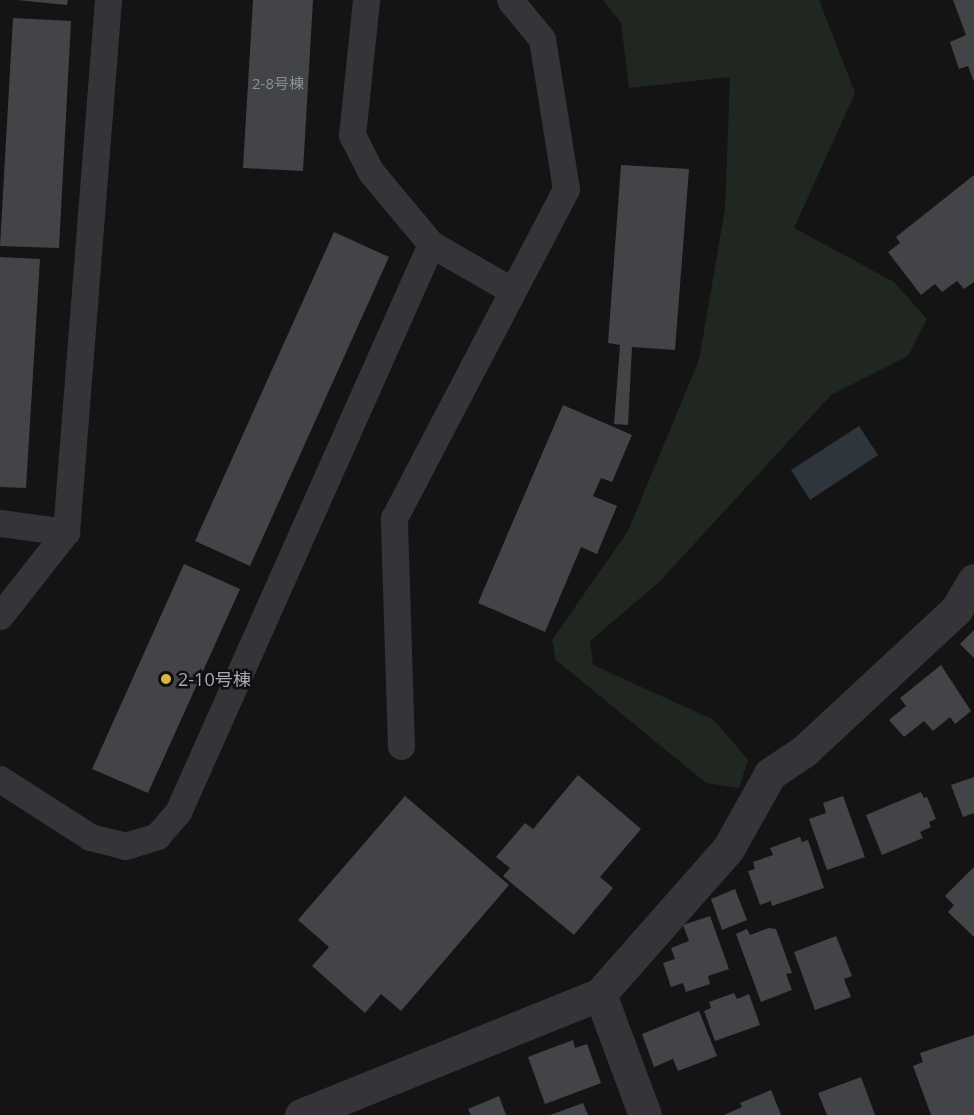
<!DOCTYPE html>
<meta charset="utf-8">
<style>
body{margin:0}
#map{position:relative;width:974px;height:1115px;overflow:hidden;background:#141415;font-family:"Open Sans","Noto Sans JP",sans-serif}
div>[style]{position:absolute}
.green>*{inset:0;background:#202721}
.water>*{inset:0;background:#2e353c}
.building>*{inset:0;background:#434448}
.service>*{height:27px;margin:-13.5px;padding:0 13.5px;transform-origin:13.5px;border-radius:13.5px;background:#353539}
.minor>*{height:33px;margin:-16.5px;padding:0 16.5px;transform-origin:16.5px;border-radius:16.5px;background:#353539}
.dots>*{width:16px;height:16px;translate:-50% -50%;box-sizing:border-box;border:3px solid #0f0f10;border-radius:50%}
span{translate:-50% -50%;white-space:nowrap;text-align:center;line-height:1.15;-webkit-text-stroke:5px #0f0f10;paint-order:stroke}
.number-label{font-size:15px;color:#8e9099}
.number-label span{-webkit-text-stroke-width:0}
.poi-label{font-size:18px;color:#a7aab4}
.left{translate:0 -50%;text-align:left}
</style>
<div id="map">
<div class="green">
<div style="clip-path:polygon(603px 0,819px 0,855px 93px,794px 228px,894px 282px,927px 319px,908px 356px,831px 395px,660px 581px,590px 641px,593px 665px,714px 720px,748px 760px,739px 788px,706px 783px,556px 660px,552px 640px,628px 531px,699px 360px,725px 209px,730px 77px,629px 88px,621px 23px)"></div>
</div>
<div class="water">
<div style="clip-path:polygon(859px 426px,878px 455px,810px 500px,791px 470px)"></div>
</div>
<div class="building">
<div style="clip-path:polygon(17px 0,68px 0,67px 5px)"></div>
<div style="clip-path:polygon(253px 0,313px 0,303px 171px,243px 168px)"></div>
<div style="clip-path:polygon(953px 0,974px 0,974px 82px,968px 66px,959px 69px,950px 42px,966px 35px)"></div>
<div style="clip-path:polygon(13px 18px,71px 21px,59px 248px,0 246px)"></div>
<div style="clip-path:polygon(621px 165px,689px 169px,675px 350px,632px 347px,628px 425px,614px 424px,620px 345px,608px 343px)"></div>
<div style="clip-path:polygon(974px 175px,974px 282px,964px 289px,957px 281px,942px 292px,935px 284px,921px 295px,888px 252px,900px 243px,896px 237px)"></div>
<div style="clip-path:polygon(334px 232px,389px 257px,250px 566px,195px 541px)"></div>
<div style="clip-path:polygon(0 257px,40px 259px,26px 488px,0 487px)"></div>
<div style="clip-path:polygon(563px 405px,632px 435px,612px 482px,601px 478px,593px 496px,617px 506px,597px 554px,581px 547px,545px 632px,478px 603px)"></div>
<div style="clip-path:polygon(184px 564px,240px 589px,148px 793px,92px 769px)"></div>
<div style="clip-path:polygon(974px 630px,974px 658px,960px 644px)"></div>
<div style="clip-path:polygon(941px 665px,971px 711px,955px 724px,950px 717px,933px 731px,924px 721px,904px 737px,889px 720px,906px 706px,900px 698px)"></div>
<div style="clip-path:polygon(578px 775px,641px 829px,600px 877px,613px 888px,574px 935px,503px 876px,510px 868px,496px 857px,525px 823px,533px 829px)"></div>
<div style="clip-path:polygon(974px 777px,974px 813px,963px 817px,951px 785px)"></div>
<div style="clip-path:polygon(921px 792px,924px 798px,927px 797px,936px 819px,929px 822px,931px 827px,920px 832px,923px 838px,882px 855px,866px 815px)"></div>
<div style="clip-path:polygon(405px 796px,509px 885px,401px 1011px,381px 994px,365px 1013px,312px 966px,329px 947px,298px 920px)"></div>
<div style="clip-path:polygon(843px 796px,865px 857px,827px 870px,809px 819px,826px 813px,823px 803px)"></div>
<div style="clip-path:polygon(800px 837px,802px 842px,808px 840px,824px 888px,772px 906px,771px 901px,760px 905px,748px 871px,755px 869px,753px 862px,773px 855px,770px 848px)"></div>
<div style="clip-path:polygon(974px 867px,974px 937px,948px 912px,954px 905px,945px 896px)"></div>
<div style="clip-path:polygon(735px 889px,747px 920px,722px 930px,711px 899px)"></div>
<div style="clip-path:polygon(710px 916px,729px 969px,708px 976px,710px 984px,686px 992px,683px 983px,671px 987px,663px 963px,675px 959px,671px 948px,689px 941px,683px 925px)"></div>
<div style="clip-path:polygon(769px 928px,776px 929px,792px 973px,786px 974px,792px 990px,761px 1002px,736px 934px,747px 929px,750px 935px)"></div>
<div style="clip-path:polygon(836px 936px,852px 976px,844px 979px,851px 997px,815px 1010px,794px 952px)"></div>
<div style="clip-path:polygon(734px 993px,737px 999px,749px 994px,760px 1025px,715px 1041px,704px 1011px,711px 1008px,709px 1002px)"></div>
<div style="clip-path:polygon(699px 1011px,717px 1056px,678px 1071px,673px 1059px,654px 1067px,642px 1034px)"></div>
<div style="clip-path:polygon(974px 1035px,974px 1115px,931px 1115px,913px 1066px,923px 1062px,920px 1053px)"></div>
<div style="clip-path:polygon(573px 1040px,575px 1048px,587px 1044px,601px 1083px,545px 1104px,528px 1057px)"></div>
<div style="clip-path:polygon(861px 1077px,875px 1115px,827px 1115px,818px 1093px)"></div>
<div style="clip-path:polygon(771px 1090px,781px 1115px,724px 1115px,742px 1107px,740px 1103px)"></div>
<div style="clip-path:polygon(499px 1096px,506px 1115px,471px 1115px,468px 1109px)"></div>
<div style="clip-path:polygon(583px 1103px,588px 1115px,550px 1115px)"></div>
</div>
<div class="service">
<div style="left:366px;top:0;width:136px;rotate:95.9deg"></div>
<div style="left:352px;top:135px;width:42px;rotate:62.8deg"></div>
<div style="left:371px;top:172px;width:94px;rotate:50.2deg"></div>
<div style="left:431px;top:244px;width:92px;rotate:29.9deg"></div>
<div style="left:0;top:523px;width:67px;rotate:7.8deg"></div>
<div style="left:66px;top:532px;width:107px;rotate:128.2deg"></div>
<div style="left:66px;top:532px;width:534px;rotate:-85.49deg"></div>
<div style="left:401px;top:746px;width:228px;rotate:-91.8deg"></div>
<div style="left:394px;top:518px;width:371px;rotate:-62.4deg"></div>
<div style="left:566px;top:189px;width:152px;rotate:-99.1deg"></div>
<div style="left:542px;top:39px;width:50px;rotate:-129.4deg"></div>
<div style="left:0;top:779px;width:107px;rotate:32.8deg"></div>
<div style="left:90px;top:837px;width:36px;rotate:14deg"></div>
<div style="left:125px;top:846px;width:34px;rotate:-17deg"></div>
<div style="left:157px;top:836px;width:32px;rotate:-49deg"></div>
<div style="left:178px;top:812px;width:622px;rotate:-65.99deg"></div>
</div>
<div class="minor">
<div style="left:600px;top:994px;width:129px;rotate:69.6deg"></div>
<div style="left:301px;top:1115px;width:323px;rotate:-22deg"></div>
<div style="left:600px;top:994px;width:193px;rotate:-48.6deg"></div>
<div style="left:728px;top:849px;width:86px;rotate:-60.8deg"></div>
<div style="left:770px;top:774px;width:40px;rotate:-34deg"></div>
<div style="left:803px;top:752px;width:209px;rotate:-42.9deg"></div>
<div style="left:956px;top:610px;width:35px;rotate:-59deg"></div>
</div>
<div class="dots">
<div style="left:166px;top:679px;background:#dcb444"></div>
</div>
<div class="number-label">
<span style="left:278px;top:84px">2-8号棟</span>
</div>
<div class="poi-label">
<span class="left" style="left:178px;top:679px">2-10号棟</span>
</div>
</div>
